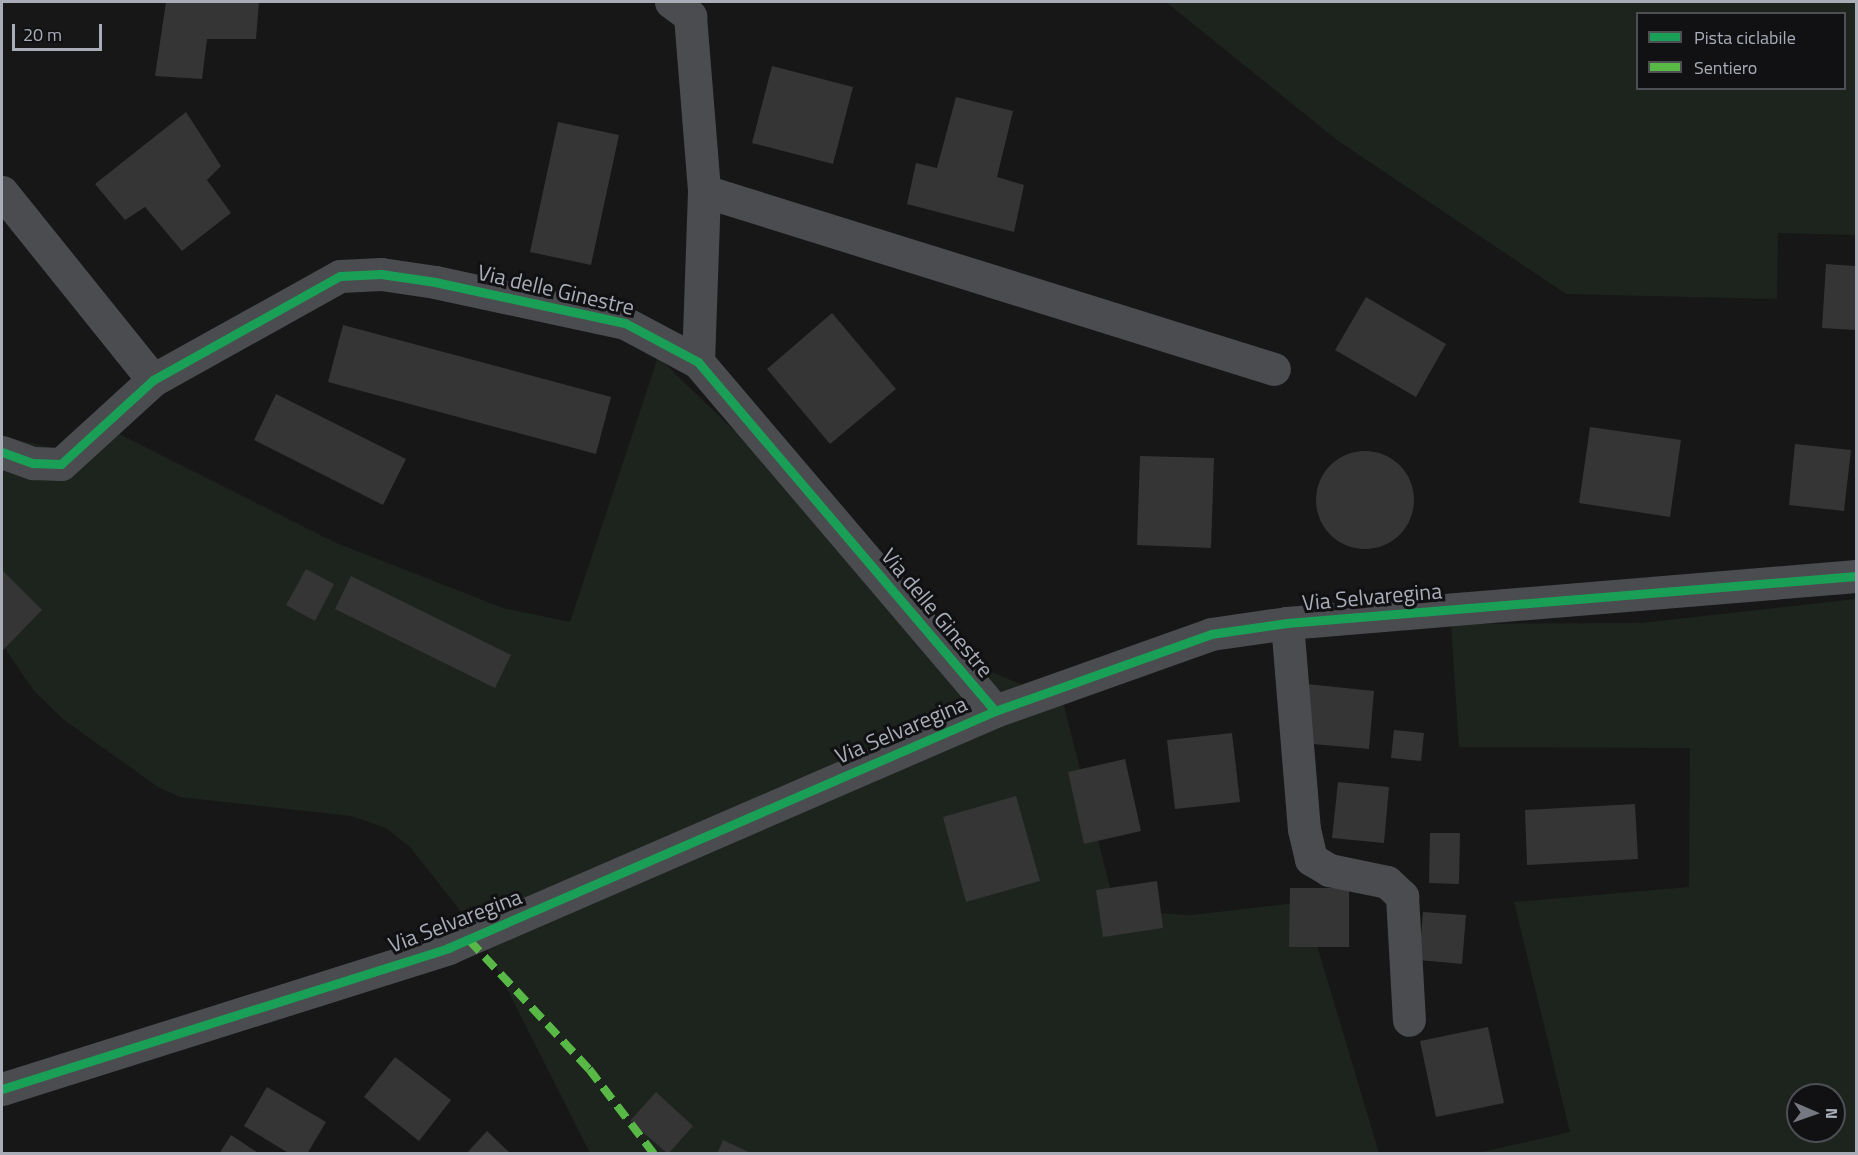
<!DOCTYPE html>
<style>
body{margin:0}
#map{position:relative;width:1858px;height:1155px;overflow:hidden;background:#171717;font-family:"Titillium Web",sans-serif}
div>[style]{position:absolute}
.green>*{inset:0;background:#1d241e}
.building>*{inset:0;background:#353536}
.round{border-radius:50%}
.minor>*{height:33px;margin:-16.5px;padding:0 16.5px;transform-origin:16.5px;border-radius:16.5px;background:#4b4c50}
.quiet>*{height:8px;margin-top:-4px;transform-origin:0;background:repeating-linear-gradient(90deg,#58b947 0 15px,transparent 0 23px)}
.cycleway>*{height:9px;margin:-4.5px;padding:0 4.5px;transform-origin:4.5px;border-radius:4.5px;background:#1a9f57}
span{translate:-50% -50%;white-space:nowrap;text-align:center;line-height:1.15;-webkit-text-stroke:6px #111113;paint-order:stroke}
.street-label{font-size:22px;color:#a8adb8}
.frame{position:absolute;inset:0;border:3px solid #a8adb8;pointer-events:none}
.legend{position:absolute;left:1636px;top:12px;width:210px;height:78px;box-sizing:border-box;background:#111113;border:2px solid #4d4f55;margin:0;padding:8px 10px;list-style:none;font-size:18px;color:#a8adb8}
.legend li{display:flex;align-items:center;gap:12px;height:30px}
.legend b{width:30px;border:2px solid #4d4f55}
.north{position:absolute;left:1786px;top:1083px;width:60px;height:60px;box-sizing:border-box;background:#111113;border:2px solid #4d4f55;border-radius:50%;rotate:92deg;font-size:16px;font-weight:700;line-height:24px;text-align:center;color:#a8adb8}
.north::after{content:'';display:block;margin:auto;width:21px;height:27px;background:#757880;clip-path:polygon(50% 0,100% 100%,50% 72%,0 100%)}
.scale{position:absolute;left:12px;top:24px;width:90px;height:27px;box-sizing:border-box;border:3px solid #a8adb8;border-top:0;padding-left:8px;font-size:18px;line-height:21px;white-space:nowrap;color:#a8adb8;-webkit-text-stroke:4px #111113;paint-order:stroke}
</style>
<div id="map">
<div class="green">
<div style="clip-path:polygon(evenodd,1166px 2px,1856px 2px,1856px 235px,1778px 233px,1777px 299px,1566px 294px,1337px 140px,1166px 2px,1638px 14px,1844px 14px,1844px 88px,1638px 88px,1638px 14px)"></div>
<div style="clip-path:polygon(658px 357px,978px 666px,1063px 702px,1116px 911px,1192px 915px,1304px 902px,1379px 1153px,590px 1153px,481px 937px,410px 847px,386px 828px,351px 816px,180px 797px,158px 787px,64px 720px,34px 691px,2px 644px,2px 436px,82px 455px,117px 433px,334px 542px,503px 608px,570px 622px)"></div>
<div style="clip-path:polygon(evenodd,1856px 599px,1856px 1153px,1478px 1153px,1570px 1132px,1514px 902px,1689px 887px,1690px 748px,1459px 747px,1451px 624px,1641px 623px,1856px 599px,1798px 1095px,1834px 1095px,1834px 1131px,1798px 1131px,1798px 1095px)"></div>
</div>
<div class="building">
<div style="clip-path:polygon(166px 2px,259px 2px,256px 39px,207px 39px,202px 79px,155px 76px)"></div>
<div style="clip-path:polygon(772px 66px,853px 87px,833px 164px,752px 143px)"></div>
<div style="clip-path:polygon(956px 97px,1013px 111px,997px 177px,1024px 185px,1014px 232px,907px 204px,916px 163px,937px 168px)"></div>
<div style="clip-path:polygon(186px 112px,221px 166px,207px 180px,231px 213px,182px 251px,145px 207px,125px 220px,95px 184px)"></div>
<div style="clip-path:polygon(558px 122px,619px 135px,591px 265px,530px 252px)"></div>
<div style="clip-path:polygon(1826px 264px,1856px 266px,1856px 330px,1822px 328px)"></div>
<div style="clip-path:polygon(1366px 297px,1446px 344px,1416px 397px,1335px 350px)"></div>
<div style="clip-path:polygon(832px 313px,896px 389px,830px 444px,767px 369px)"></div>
<div style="clip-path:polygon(343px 325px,611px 397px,596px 454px,328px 382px)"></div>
<div style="clip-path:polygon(276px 394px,406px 459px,383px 505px,254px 440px)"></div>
<div style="clip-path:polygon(1590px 427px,1681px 440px,1670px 517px,1579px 503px)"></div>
<div style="clip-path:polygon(1795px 444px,1851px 450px,1844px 511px,1789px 505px)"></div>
<div class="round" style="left:1316px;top:451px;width:98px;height:98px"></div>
<div style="clip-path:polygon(1140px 456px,1214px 458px,1211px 548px,1137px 545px)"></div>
<div style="clip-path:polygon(306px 569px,334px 584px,315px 621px,286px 605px)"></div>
<div style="clip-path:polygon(2px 570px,42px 610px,2px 651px)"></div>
<div style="clip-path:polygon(351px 576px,511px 655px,495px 688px,335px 609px)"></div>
<div style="clip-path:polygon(1307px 684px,1374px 691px,1369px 749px,1302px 743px)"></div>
<div style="clip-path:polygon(1394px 730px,1424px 733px,1421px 761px,1391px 758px)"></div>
<div style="clip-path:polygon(1232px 733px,1240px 802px,1175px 809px,1167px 740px)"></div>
<div style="clip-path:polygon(1125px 759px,1141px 831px,1084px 844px,1068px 772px)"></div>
<div style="clip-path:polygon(1338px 782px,1389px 787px,1384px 843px,1332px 838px)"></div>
<div style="clip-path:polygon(1016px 796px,1040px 881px,966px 902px,943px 817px)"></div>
<div style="clip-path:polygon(1635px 804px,1638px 859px,1527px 865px,1525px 810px)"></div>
<div style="clip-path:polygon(1430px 833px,1460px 833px,1459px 884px,1429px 883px)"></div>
<div style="clip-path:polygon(1157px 881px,1163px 928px,1103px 937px,1096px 890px)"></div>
<div style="clip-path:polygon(1290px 888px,1349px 888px,1349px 947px,1289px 947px)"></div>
<div style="clip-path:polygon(1423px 912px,1466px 915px,1462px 964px,1419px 960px)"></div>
<div style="clip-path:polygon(1488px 1027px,1504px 1103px,1436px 1117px,1420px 1041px)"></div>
<div style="clip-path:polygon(395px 1057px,451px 1100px,419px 1141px,364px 1097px)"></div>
<div style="clip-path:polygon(267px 1087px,326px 1122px,307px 1154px,290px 1154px,244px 1126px)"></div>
<div style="clip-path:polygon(656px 1092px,693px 1126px,668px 1154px,630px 1121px)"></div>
<div style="clip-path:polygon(487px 1131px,511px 1154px,466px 1154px)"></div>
<div style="clip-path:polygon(231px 1135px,260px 1154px,219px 1154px)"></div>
<div style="clip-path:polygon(723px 1140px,753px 1154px,717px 1154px)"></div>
</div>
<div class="minor">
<div style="left:671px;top:2px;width:24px;rotate:36deg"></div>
<div style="left:690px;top:16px;width:176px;rotate:85.4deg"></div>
<div style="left:704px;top:191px;width:171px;rotate:92deg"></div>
<div style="left:704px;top:191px;width:597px;rotate:17.34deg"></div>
<div style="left:2px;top:192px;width:241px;rotate:51.2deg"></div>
<div style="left:2px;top:452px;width:33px;rotate:20deg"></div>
<div style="left:33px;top:463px;width:28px;rotate:2deg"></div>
<div style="left:61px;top:464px;width:125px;rotate:-42.4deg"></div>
<div style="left:153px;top:380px;width:214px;rotate:-29.1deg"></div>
<div style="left:340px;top:276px;width:41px;rotate:-2.8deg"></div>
<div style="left:381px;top:274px;width:55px;rotate:8.4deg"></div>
<div style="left:435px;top:282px;width:194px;rotate:12.2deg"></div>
<div style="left:625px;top:323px;width:83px;rotate:28.1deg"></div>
<div style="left:698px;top:362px;width:458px;rotate:49.6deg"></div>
<div style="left:1287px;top:623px;width:207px;rotate:85.3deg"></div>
<div style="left:1304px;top:829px;width:31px;rotate:77deg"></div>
<div style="left:1311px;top:859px;width:21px;rotate:31deg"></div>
<div style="left:1329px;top:870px;width:59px;rotate:11.7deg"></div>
<div style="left:1387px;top:882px;width:21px;rotate:43deg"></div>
<div style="left:1402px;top:896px;width:124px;rotate:86.8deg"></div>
<div style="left:2px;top:1089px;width:468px;rotate:-17.5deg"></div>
<div style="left:448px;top:948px;width:596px;rotate:-23.43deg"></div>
<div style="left:995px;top:711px;width:229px;rotate:-19.6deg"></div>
<div style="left:1211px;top:634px;width:77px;rotate:-8.2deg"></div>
<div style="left:1287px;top:623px;width:571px;rotate:-4.72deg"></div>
</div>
<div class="quiet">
<div style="left:469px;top:940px;width:176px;rotate:47.1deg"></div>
<div style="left:589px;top:1069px;width:107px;rotate:52.6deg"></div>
</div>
<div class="cycleway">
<div style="left:2px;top:452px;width:33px;rotate:20deg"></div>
<div style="left:33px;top:463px;width:28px;rotate:2deg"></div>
<div style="left:61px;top:464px;width:125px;rotate:-42.4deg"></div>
<div style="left:153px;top:380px;width:214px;rotate:-29.1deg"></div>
<div style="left:340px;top:276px;width:41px;rotate:-2.8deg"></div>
<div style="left:381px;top:274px;width:55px;rotate:8.4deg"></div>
<div style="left:435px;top:282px;width:194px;rotate:12.2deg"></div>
<div style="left:625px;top:323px;width:83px;rotate:28.1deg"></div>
<div style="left:698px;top:362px;width:458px;rotate:49.6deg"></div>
<div style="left:2px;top:1089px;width:468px;rotate:-17.5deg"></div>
<div style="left:448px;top:948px;width:596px;rotate:-23.43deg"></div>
<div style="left:995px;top:711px;width:229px;rotate:-19.6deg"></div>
<div style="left:1211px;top:634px;width:77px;rotate:-8.2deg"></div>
<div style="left:1287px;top:623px;width:571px;rotate:-4.72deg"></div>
</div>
<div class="street-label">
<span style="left:556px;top:290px;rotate:13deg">Via delle Ginestre</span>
<span style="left:1372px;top:597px;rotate:-5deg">Via Selvaregina</span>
<span style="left:937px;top:613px;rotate:50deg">Via delle Ginestre</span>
<span style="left:901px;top:730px;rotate:-23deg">Via Selvaregina</span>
<span style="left:455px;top:921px;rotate:-21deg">Via Selvaregina</span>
</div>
<div class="frame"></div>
<ul class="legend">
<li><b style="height:8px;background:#1a9f57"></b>Pista ciclabile</li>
<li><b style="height:8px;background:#58b947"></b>Sentiero</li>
</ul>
<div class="north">N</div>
<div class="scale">20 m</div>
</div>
